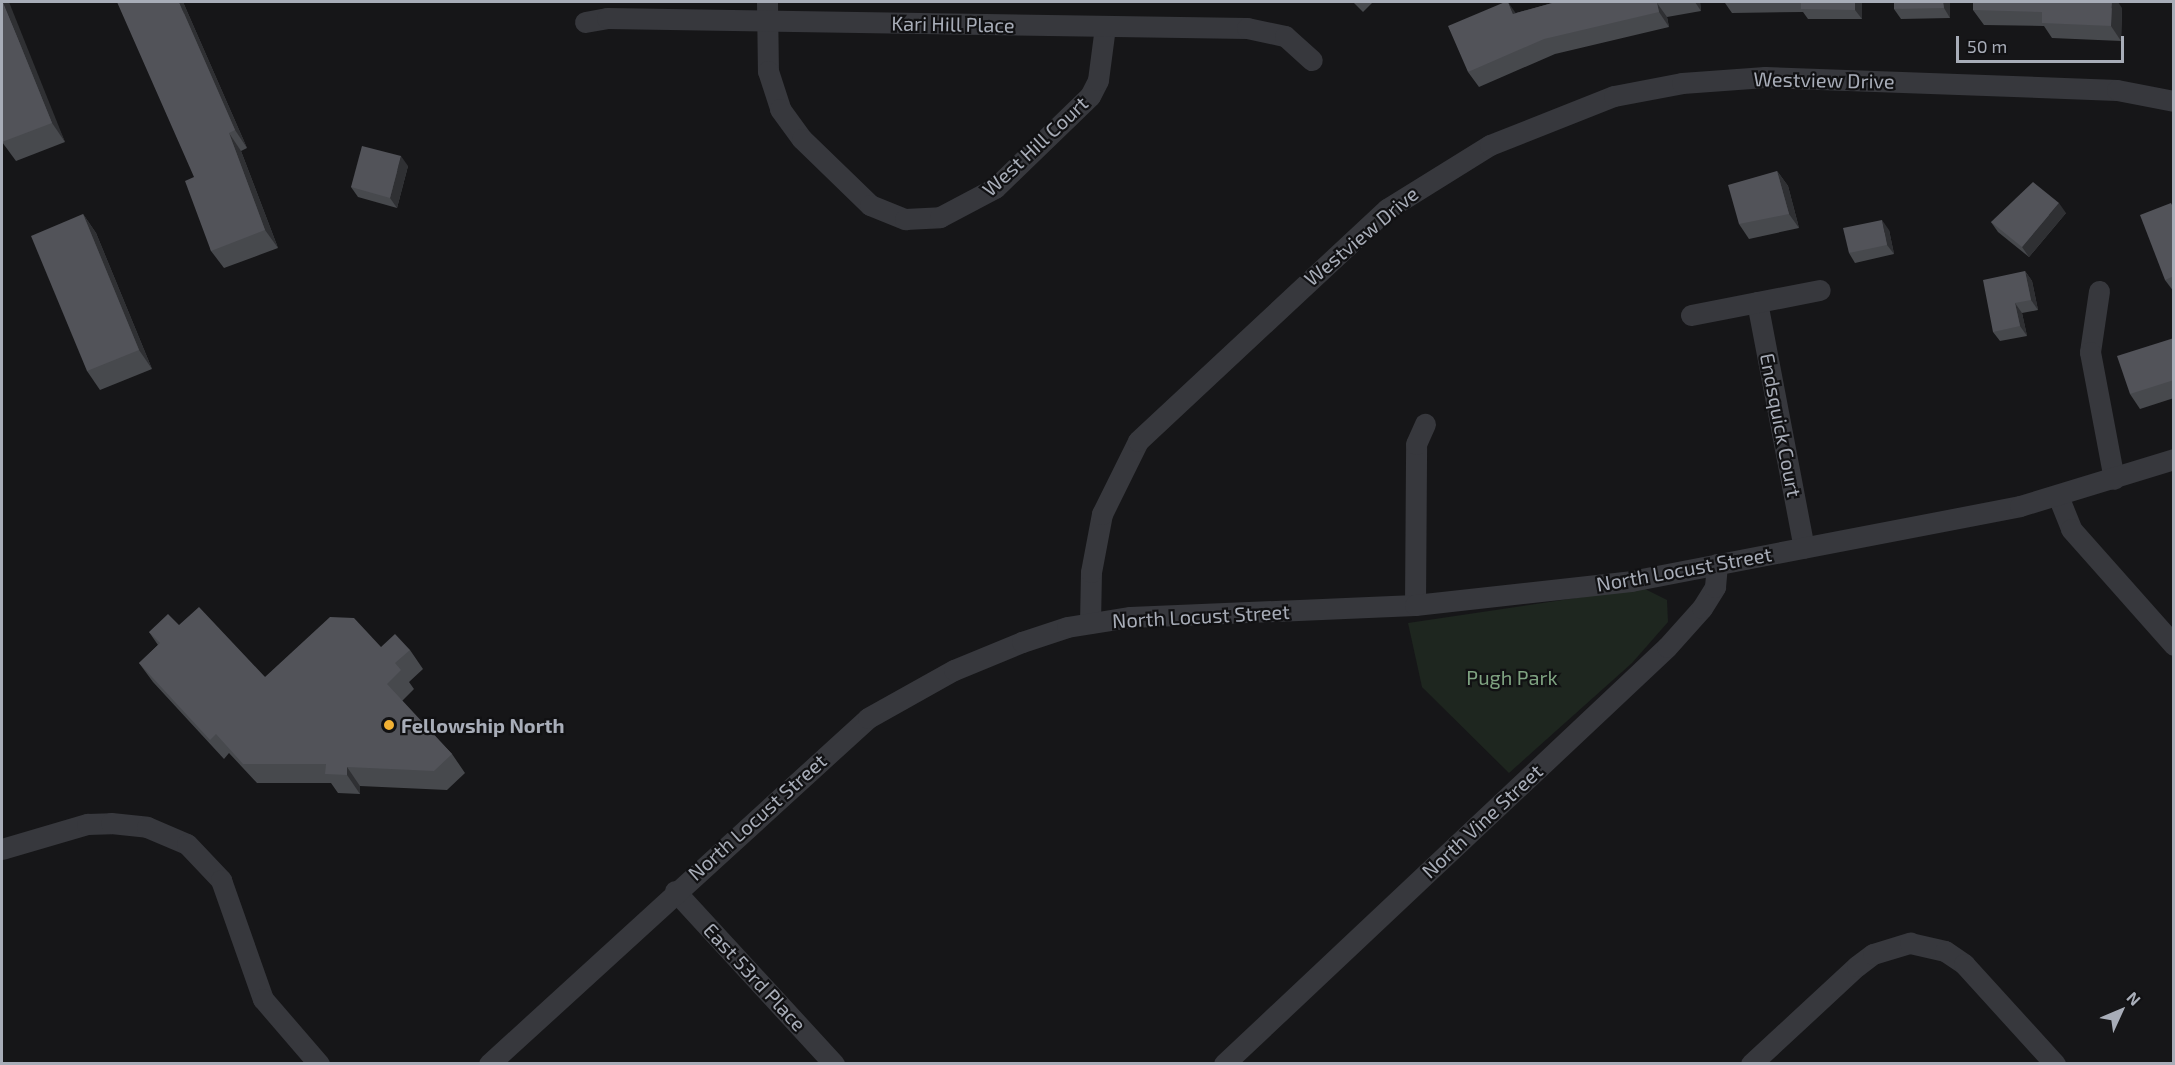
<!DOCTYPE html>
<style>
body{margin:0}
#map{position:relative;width:2175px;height:1065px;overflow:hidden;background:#161618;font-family:"Exo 2",sans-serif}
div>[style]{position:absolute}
.green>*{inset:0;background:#1e261f}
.street>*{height:21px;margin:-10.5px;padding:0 10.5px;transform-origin:10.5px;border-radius:10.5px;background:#37383d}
.wall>*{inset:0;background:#47494d}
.shaded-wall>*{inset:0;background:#2f3033}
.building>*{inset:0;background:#525359}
.dots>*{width:16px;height:16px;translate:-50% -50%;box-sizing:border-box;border:3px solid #111113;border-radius:50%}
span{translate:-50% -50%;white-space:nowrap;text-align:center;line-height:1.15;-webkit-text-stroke:4.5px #111113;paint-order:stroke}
.street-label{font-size:20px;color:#a8adb8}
.park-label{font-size:20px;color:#7fa381}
.poi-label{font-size:20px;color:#a8adb8;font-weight:700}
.left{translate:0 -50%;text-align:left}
.frame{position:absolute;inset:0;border:3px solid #a8adb8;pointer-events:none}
.north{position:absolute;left:2091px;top:981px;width:60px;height:60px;-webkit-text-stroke:4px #111113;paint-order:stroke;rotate:46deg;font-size:16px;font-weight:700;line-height:24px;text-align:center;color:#a8adb8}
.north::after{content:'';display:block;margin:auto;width:21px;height:27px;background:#a8adb8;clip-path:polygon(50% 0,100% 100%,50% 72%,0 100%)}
.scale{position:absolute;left:1956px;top:36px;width:168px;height:27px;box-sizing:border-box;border:3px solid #a8adb8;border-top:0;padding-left:8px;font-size:18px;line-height:21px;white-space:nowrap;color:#a8adb8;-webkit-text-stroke:4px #111113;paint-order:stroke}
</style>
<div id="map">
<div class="green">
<div style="clip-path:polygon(1643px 588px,1667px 600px,1668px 622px,1632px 663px,1509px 773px,1422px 687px,1408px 623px)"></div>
</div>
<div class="street">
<div style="left:767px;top:2px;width:69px;rotate:89.2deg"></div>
<div style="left:768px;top:71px;width:40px;rotate:72deg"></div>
<div style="left:780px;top:109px;width:37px;rotate:54deg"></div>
<div style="left:802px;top:139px;width:95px;rotate:44.1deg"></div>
<div style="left:870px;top:205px;width:38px;rotate:22deg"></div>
<div style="left:905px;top:219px;width:35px;rotate:-3deg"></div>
<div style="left:940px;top:217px;width:62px;rotate:-27.8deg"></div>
<div style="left:995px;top:188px;width:132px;rotate:-44.1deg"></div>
<div style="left:1090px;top:96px;width:18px;rotate:-63deg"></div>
<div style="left:1098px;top:80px;width:53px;rotate:-82.5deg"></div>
<div style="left:585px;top:22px;width:22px;rotate:-10deg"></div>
<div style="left:607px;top:18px;width:640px;rotate:0.9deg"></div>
<div style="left:1247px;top:28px;width:39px;rotate:12deg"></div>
<div style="left:1285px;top:36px;width:36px;rotate:42deg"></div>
<div style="left:2099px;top:291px;width:62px;rotate:98.4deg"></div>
<div style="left:2090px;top:352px;width:129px;rotate:79.3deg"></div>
<div style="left:1757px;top:302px;width:250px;rotate:79.2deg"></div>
<div style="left:1691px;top:315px;width:131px;rotate:-11deg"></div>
<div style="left:2058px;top:496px;width:35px;rotate:68deg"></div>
<div style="left:2071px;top:529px;width:155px;rotate:48.4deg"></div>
<div style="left:1415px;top:605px;width:161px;rotate:-89.6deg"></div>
<div style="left:1416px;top:444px;width:22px;rotate:-66deg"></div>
<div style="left:1090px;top:623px;width:51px;rotate:-88.9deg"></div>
<div style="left:1091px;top:572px;width:59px;rotate:-79.3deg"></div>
<div style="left:1102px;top:514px;width:81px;rotate:-63.7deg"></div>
<div style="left:1138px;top:441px;width:340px;rotate:-43deg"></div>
<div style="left:1387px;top:209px;width:121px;rotate:-31.9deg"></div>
<div style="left:1490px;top:145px;width:133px;rotate:-21.6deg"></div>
<div style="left:1614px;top:96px;width:69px;rotate:-10.8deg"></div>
<div style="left:1682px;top:83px;width:83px;rotate:-4.1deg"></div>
<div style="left:1765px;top:77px;width:352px;rotate:2.1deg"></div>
<div style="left:2117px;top:90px;width:58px;rotate:10.9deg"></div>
<div style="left:2px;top:849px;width:89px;rotate:-16.4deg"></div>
<div style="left:87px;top:824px;width:24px;rotate:-2deg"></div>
<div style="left:111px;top:823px;width:36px;rotate:6deg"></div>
<div style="left:147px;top:827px;width:43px;rotate:23deg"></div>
<div style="left:187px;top:844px;width:50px;rotate:46.6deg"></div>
<div style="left:221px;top:880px;width:126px;rotate:70.6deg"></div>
<div style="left:263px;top:999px;width:86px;rotate:49.3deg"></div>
<div style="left:675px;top:891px;width:235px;rotate:47.4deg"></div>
<div style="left:489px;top:1064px;width:513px;rotate:-42.39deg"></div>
<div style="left:868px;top:718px;width:98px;rotate:-29.2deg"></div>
<div style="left:954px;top:670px;width:74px;rotate:-22.4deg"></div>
<div style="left:1022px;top:642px;width:47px;rotate:-18.4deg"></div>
<div style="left:1067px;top:627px;width:64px;rotate:-9deg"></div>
<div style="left:1130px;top:617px;width:285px;rotate:-2.4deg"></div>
<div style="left:1415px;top:605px;width:217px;rotate:-6.3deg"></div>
<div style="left:1631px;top:581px;width:396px;rotate:-10.9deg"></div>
<div style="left:2020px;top:506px;width:161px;rotate:-17deg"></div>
<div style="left:1224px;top:1064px;width:608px;rotate:-43.27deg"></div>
<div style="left:1667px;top:647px;width:52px;rotate:-48.1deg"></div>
<div style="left:1702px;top:608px;width:25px;rotate:-58deg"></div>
<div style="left:1715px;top:587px;width:23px;rotate:-85deg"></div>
<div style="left:1751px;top:1064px;width:144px;rotate:-42.8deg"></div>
<div style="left:1857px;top:966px;width:20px;rotate:-37deg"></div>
<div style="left:1873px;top:954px;width:39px;rotate:-17deg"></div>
<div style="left:1910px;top:943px;width:36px;rotate:13deg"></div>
<div style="left:1945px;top:951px;width:23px;rotate:34deg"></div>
<div style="left:1964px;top:964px;width:135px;rotate:47.7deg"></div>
</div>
<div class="wall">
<div style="clip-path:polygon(2px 2px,65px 142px,16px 161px,2px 142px)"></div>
<div style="clip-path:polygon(183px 2px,247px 148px,241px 151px,278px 248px,224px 268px,211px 251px,194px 177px)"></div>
<div style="clip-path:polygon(1353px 2px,1373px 2px,1363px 12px)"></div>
<div style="clip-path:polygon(1556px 2px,1700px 2px,1701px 11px,1667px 17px,1669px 27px,1555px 54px,1479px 87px,1468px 72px,1516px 13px)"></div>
<div style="clip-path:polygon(1862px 2px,1862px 19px,1808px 19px,1803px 12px,1732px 13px,1725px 3px)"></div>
<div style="clip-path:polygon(1950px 2px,1950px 18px,1901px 19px,1894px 9px)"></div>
<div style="clip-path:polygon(2122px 8px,2121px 41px,2052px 38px,2044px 26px,1984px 25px,1973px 10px)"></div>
<div style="clip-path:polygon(408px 166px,397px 208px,358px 197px,351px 187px)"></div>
<div style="clip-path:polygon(1777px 171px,1788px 186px,1799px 228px,1749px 239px,1739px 224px)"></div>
<div style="clip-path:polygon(2174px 207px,2174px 292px,2165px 280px)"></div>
<div style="clip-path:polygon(2066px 213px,2029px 257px,1998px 232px,1991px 222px)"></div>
<div style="clip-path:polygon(83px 214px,96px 233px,152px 369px,100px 390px,87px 371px)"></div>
<div style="clip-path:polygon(1889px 230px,1894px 254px,1855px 263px,1849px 253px)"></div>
<div style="clip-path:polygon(2025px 271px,2032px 281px,2038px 310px,2022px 313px,2027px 336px,2000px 341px,1993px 332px)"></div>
<div style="clip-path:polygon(2174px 338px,2174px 398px,2140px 409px,2130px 394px)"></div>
<div style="clip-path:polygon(179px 625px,265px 677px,381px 647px,410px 650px,423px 669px,409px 682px,414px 689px,402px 701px,452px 754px,465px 773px,447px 790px,360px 786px,360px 794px,338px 793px,331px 783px,257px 783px,229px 753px,224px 759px,153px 682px,139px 663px,158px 645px,149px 632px)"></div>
</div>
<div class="shaded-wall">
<div style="clip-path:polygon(3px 2px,9px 2px,65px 142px,52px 123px)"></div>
<div style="clip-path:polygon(179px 2px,183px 2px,247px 148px,235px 130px)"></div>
<div style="clip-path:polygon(1508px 2px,1517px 15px,1513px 14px)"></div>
<div style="clip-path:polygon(1695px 2px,1700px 2px,1701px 11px)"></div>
<div style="clip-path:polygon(1855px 2px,1862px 2px,1862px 19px,1855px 10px)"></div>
<div style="clip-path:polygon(1943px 2px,1950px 2px,1950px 18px,1944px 8px)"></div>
<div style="clip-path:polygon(2112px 2px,2118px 2px,2122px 8px,2121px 41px,2111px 26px)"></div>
<div style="clip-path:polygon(1657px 3px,1667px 17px,1669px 27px,1659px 12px)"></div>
<div style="clip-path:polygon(229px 133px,241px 151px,278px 248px,265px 230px)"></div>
<div style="clip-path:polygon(401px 156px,408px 166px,397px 208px,390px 198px)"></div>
<div style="clip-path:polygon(1777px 171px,1788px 186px,1799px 228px,1789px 214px)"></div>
<div style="clip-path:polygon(2059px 203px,2066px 213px,2029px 257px,2022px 247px)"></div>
<div style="clip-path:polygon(83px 214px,96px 233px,152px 369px,139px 350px)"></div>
<div style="clip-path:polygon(1882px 220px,1889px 230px,1894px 254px,1887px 245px)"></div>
<div style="clip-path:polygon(2025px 271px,2032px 281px,2038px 310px,2031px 300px)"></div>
<div style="clip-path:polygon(2015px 303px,2022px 313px,2027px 336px,2020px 326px)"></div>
<div style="clip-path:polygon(347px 767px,360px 786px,360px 794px,347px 775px)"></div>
</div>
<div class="building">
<div style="clip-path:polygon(2px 2px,3px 2px,52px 123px,2px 142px)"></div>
<div style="clip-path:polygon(117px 2px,179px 2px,235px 130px,229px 133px,265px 230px,211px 251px,185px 181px,194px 177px)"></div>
<div style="clip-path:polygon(1505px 2px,1508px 2px,1513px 14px,1556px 2px,1663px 2px,1657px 3px,1659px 12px,1544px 39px,1468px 72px,1448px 26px)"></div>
<div style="clip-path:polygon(1725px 2px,1855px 2px,1855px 10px,1801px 9px,1801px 2px,1725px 3px)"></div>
<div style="clip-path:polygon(1894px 2px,1943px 2px,1944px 8px,1894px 9px)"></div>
<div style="clip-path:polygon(1973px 2px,2112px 2px,2111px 26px,2042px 23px,2042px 12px,1973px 10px)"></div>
<div style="clip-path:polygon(362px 146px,401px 156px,390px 198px,351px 187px)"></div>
<div style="clip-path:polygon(1777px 171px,1789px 214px,1739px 224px,1728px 185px)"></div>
<div style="clip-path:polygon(2033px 182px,2059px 203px,2022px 247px,1991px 222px)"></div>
<div style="clip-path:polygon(2171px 203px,2174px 209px,2174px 276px,2165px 280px,2140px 215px)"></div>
<div style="clip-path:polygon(83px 214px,139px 350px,87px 371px,31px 236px)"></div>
<div style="clip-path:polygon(1882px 220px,1887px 245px,1849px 253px,1843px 228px)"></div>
<div style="clip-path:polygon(2025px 271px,2031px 300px,2015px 303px,2020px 326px,1993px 332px,1983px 280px)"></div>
<div style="clip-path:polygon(2174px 338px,2174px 380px,2130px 394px,2117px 356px)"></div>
<div style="clip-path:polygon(199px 607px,265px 677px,330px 617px,354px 618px,381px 647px,395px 634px,410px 650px,395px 663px,401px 670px,387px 684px,452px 754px,434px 771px,347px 767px,347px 775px,325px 774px,326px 764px,243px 764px,216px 734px,210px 740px,139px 663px,160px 643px,149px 632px,168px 614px,179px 625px)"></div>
</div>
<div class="dots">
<div style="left:389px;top:725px;background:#f2b134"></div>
</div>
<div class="street-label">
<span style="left:953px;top:24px;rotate:1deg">Kari Hill Place</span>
<span style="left:1824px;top:80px;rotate:1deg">Westview Drive</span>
<span style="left:1035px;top:146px;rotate:-43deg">West Hill Court</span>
<span style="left:1361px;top:236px;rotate:-40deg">Westview Drive</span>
<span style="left:1781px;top:425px;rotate:79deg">Endsquick Court</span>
<span style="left:1684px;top:569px;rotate:-10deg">North Locust Street</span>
<span style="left:1201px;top:616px;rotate:-3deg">North Locust Street</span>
<span style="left:757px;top:817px;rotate:-42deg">North Locust Street</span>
<span style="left:1482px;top:821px;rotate:-43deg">North Vine Street</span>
<span style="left:755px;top:977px;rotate:47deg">East 53rd Place</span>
</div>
<div class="park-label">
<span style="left:1512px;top:677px">Pugh Park</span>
</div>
<div class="poi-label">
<span class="left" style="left:401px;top:725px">Fellowship North</span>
</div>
<div class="frame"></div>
<div class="north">N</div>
<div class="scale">50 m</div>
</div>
